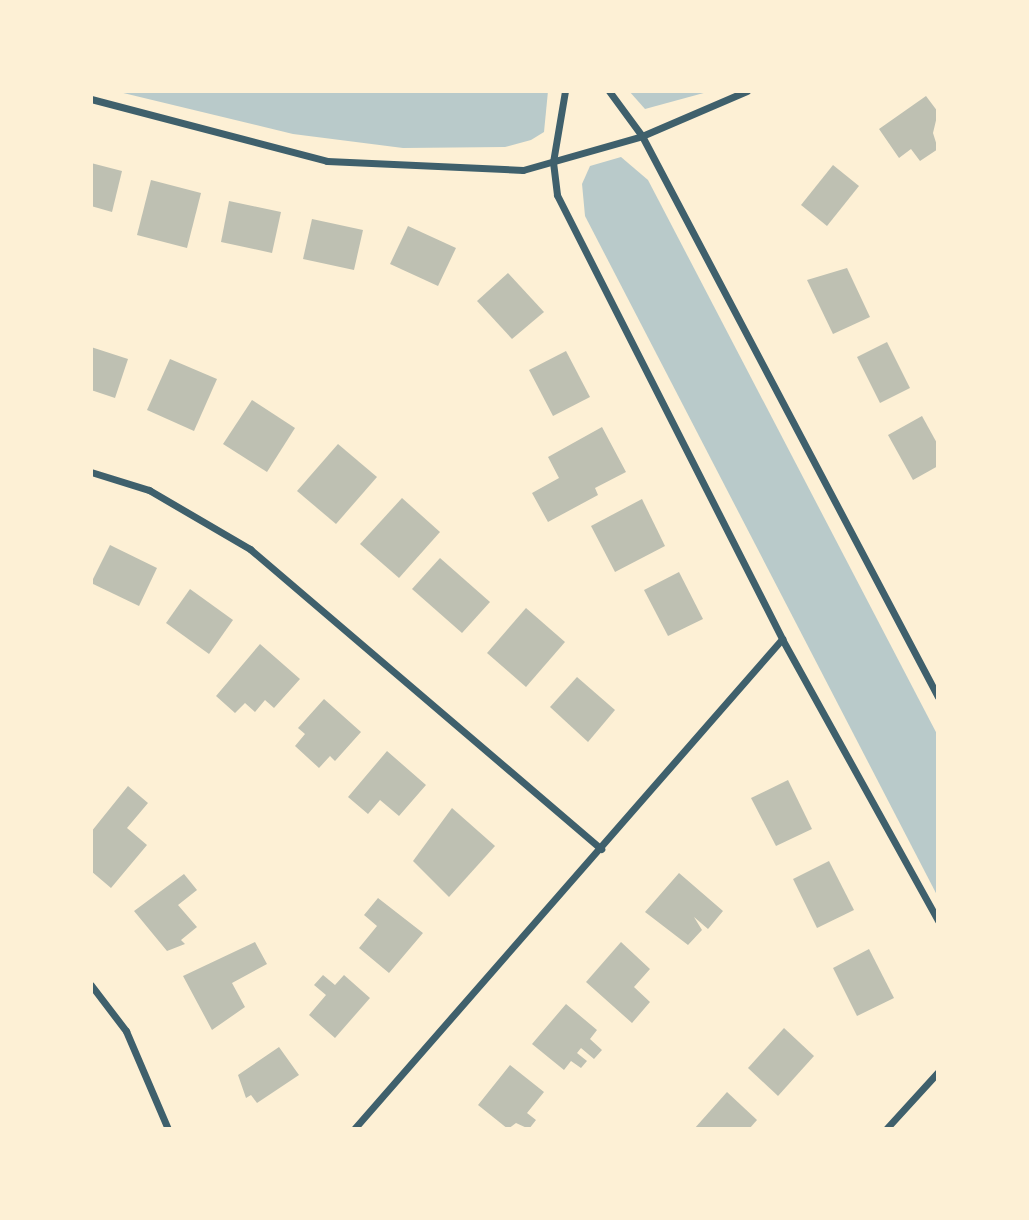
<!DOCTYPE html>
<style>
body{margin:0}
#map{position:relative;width:1029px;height:1220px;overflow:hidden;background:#fdf0d5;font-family:"Varela Round",sans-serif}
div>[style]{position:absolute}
.green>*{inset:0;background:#b9caca}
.building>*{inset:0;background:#bec0b2}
.minor>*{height:7px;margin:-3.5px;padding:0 3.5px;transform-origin:3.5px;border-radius:3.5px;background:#3f606c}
span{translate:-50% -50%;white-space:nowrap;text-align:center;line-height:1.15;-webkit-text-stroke:5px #fdf0d5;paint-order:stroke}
.frame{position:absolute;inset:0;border:93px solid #fdf0d5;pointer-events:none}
</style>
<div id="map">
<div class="green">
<div style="clip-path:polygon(115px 91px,548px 91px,544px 132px,531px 140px,505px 147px,403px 148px,293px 134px)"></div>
<div style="clip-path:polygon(629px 91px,711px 91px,645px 109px)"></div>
<div style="clip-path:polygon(621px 157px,648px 180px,938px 736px,938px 897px,585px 216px,582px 184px,590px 166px)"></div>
</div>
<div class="building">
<div style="clip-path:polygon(926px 96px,938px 112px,933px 133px,938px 149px,920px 161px,911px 149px,899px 158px,879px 129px)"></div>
<div style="clip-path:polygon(91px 163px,122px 171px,112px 212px,91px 206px)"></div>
<div style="clip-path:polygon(833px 165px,859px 186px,827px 226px,801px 205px)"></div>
<div style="clip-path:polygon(151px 180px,201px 193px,187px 248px,137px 235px)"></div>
<div style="clip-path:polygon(229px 201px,281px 212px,272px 253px,221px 242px)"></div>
<div style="clip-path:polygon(312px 219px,363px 230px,354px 270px,303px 259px)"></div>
<div style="clip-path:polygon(408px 226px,456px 248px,438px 286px,390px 264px)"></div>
<div style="clip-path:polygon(847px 268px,870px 317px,833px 334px,807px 280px)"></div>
<div style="clip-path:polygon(508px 273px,544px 312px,512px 339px,477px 301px)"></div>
<div style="clip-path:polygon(887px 342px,910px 388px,880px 403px,857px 357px)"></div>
<div style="clip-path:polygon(91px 347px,128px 359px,115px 398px,91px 390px)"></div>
<div style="clip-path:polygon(566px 351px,590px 397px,553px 416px,529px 370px)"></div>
<div style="clip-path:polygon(170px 359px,217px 379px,194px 431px,147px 410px)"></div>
<div style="clip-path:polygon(252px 400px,295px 428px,267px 472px,223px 444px)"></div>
<div style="clip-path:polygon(922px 416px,938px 445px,938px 466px,913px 480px,888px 435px)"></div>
<div style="clip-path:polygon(602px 427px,626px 472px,595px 488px,598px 495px,548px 522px,532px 493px,559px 478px,548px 457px)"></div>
<div style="clip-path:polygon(338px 444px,377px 477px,336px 524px,297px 491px)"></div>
<div style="clip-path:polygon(402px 498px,440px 532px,399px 578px,360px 544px)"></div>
<div style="clip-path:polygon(642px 499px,665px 546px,615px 572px,591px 526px)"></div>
<div style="clip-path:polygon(110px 545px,157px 568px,139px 606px,91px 583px)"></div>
<div style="clip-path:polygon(440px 558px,490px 602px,462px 633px,412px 589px)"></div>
<div style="clip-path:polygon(679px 572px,703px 619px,668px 636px,644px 590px)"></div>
<div style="clip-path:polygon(190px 589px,233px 620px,209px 654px,166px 623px)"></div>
<div style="clip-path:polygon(526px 608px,565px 642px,526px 687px,487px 653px)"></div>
<div style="clip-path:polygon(260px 644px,300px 679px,274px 708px,265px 700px,255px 712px,245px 703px,235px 713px,216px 696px)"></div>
<div style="clip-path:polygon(577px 677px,615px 710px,588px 742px,550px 707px)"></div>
<div style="clip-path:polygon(324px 699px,361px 732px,335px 761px,330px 756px,319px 768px,295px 746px,305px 734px,298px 728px)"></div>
<div style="clip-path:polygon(387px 751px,426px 785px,399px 816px,380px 800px,368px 814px,348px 797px)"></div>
<div style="clip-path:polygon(788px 780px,812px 829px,776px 846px,751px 798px)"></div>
<div style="clip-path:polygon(128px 786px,148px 803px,127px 828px,147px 845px,111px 888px,91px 871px,91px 832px)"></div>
<div style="clip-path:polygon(452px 808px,495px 846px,449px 897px,413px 861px)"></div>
<div style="clip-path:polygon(829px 861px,854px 910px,817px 928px,793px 879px)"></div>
<div style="clip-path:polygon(679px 873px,723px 911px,708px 929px,694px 917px,702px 930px,688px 945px,645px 912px)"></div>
<div style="clip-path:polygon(184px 874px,197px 890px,178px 905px,197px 927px,181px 940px,185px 944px,167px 951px,134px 911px)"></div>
<div style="clip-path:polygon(378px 898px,423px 933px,389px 973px,359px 948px,377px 926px,364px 915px)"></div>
<div style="clip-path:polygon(255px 942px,267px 964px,232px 983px,245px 1007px,212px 1030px,183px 976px)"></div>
<div style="clip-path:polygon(621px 942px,650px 969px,634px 987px,650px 1002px,632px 1023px,586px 982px)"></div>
<div style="clip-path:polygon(869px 949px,894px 998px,857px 1016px,833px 968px)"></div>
<div style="clip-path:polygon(323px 975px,335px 985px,344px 975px,370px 998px,335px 1038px,309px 1015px,326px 995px,314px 985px)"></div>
<div style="clip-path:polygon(566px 1004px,597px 1030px,590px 1039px,602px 1050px,594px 1059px,581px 1048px,577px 1053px,587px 1061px,581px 1068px,571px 1061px,564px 1070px,532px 1044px)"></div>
<div style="clip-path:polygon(784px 1028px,814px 1056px,778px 1096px,748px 1068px)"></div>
<div style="clip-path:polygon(279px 1047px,299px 1075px,257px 1103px,251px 1095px,246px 1098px,238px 1075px)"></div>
<div style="clip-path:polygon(510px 1065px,544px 1092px,527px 1113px,536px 1120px,529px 1129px,516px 1123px,508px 1129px,478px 1105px)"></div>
<div style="clip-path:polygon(727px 1092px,757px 1120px,749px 1129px,694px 1129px)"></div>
</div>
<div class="minor">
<div style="left:565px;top:91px;width:72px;rotate:99.6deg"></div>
<div style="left:553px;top:162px;width:33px;rotate:83deg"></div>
<div style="left:557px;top:195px;width:498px;rotate:63.1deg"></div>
<div style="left:782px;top:639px;width:322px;rotate:61deg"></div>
<div style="left:609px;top:91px;width:56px;rotate:53.7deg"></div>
<div style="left:642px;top:136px;width:634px;rotate:62.18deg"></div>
<div style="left:91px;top:99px;width:244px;rotate:14.7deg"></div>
<div style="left:327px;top:161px;width:196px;rotate:2.6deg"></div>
<div style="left:523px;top:170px;width:124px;rotate:-15.9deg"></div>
<div style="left:642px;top:136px;width:114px;rotate:-23.2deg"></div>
<div style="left:91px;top:472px;width:61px;rotate:17.2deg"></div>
<div style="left:149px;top:490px;width:117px;rotate:30.3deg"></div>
<div style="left:250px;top:549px;width:462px;rotate:40.5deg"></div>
<div style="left:91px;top:985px;width:58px;rotate:52.7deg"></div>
<div style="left:126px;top:1031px;width:107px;rotate:66.8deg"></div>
<div style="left:354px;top:1129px;width:651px;rotate:-48.86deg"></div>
<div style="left:886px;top:1129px;width:77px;rotate:-47.6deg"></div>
</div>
<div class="frame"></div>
</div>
